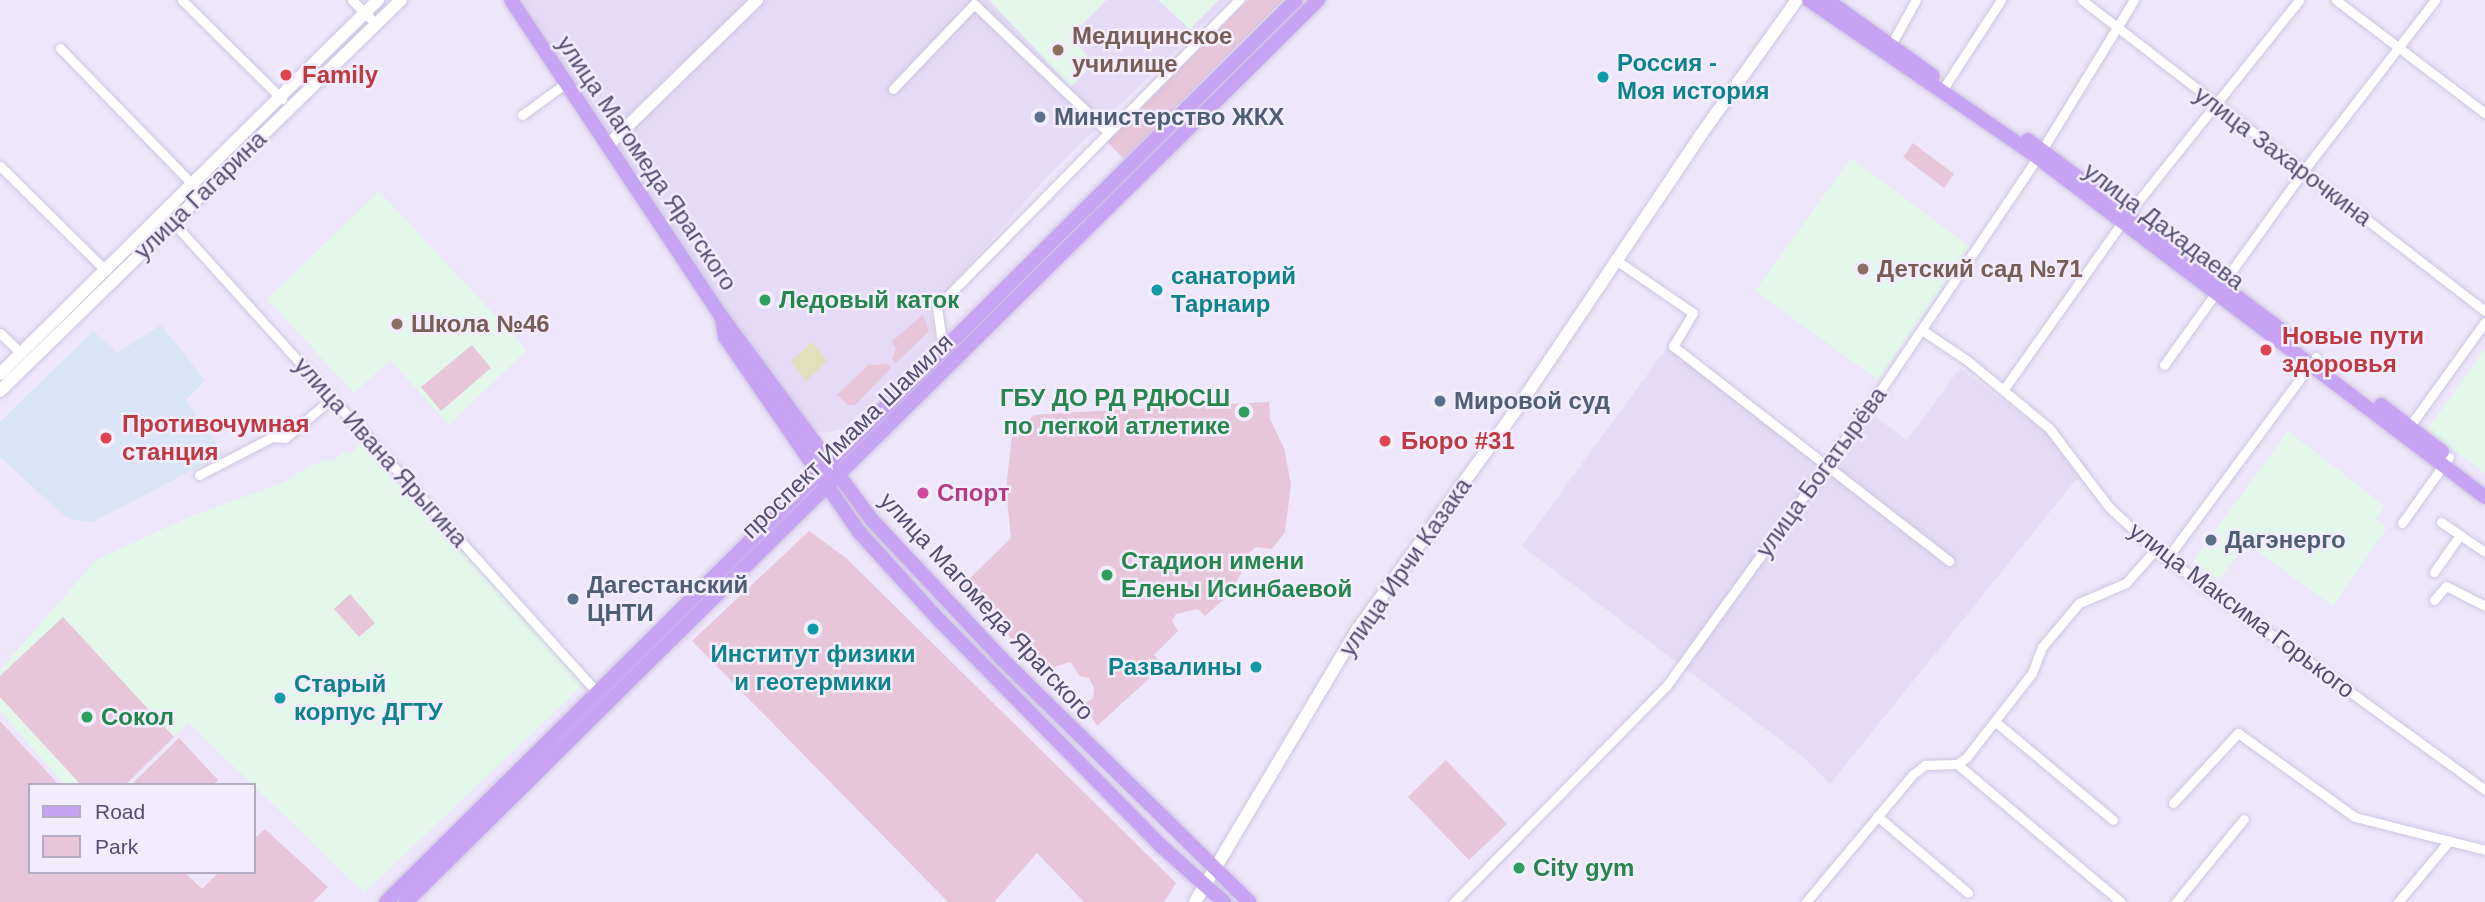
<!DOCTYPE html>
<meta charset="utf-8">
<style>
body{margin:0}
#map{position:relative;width:2485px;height:902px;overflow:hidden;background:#eee6fa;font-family:Arial,sans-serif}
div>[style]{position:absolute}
.residential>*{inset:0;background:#e5dbf6}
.education>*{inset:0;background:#e3f7eb}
.medical>*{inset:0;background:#dae4f7}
.green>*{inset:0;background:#e7c6da}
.water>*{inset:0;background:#e2e0bc}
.roads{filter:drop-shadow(0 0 2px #ccc5e0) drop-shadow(0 0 2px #ccc5e0)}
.street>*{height:9px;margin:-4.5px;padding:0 4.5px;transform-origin:4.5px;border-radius:4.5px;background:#fff}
.secondary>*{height:12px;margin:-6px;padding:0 6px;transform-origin:6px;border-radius:6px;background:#fff}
.primary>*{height:14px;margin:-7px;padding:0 7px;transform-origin:7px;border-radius:7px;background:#c6a4f3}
.dots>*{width:19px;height:19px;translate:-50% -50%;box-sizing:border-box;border:4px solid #f3ecfd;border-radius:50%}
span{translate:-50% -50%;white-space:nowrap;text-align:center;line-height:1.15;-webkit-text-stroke:5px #f3ecfd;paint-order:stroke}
.education-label{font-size:24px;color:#785e54;font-weight:700}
.left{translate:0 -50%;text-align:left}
.culture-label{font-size:24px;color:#0d838f;font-weight:700}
.right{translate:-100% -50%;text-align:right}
.health-label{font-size:24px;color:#be3a42;font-weight:700}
.service-label{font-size:24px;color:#4e5e75;font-weight:700}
.street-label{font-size:24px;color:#534d71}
.leisure-label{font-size:24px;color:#27864d;font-weight:700}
.hotel-label{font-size:24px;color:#b23c85;font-weight:700}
.legend{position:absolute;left:28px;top:783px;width:228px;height:91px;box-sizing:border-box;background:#f3ecfd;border:2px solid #b3acc5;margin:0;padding:9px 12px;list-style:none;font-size:21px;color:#534d71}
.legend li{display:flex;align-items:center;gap:14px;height:35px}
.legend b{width:35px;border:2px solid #b3acc5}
</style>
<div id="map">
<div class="residential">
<div style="clip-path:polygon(516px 0,1227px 0,1046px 178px,931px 308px,936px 345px,844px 428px,825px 433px,806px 427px)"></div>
<div style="clip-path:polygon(1668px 346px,1833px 468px,1873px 415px,1907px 440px,1960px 368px,2088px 465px,1830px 784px,1801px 755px,1522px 546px)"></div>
</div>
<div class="education">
<div style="clip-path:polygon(989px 0,1106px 0,1070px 37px,1094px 63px,1071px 87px)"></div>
<div style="clip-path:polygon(1158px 0,1219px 0,1190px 29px)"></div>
<div style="clip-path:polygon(1851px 158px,1970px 247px,1878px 380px,1755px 291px)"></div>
<div style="clip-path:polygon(379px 191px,527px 350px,449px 425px,390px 360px,354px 393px,267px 299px)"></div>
<div style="clip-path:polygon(2485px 349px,2485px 473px,2427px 430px)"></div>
<div style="clip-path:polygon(2288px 431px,2385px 506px,2376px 519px,2387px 528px,2333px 606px,2246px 543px,2219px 580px,2193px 561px)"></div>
<div style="clip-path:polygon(361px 443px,585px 683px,364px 893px,189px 723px,121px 785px,65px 785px,0 711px,0 670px,96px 560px,189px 517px,286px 481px,309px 466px,328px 459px,332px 462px,345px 451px,349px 455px)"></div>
</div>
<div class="medical">
<div style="clip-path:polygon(161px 325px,205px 380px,186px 400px,223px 454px,93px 522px,68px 519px,0 457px,0 422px,93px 331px,117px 353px)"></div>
</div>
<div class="green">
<div style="clip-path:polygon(1248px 0,1283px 0,1124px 159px,1107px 142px)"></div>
<div style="clip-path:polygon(1913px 143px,1954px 174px,1944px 188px,1903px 157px)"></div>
<div style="clip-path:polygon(923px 315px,929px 331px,896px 363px,892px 359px,896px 349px,892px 341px)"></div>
<div style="clip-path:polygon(472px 345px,491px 368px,441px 411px,421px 387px)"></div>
<div style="clip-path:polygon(887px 364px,891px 368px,855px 405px,848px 405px,837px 395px,868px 365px)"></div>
<div style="clip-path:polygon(1269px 402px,1270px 419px,1284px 448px,1291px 484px,1285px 532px,1272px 549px,1256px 547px,1246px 555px,1246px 564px,1230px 594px,1205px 616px,1198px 609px,1176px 614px,1172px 621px,1178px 631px,1154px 655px,1164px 665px,1097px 726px,1084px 704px,1093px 698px,1094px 688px,1089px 678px,1080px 676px,1070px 662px,1042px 671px,962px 586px,1011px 538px,1006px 489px,1012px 435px,1033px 416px,1042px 414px)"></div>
<div style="clip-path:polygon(809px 531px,846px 558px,1176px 883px,1164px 902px,1084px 902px,1037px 853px,994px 902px,948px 902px,692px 641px)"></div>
<div style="clip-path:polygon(350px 594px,375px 623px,359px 637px,334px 609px)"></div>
<div style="clip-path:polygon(63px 617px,174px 737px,125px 785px,81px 785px,0 697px,0 676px)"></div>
<div style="clip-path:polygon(0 721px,59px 785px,30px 785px,30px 872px,184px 872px,202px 889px,219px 872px,254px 872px,254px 839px,265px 829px,328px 887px,313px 902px,0 902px)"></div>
<div style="clip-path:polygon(179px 738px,218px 780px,213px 785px,131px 785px)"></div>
<div style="clip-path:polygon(1446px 760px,1507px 824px,1469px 860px,1408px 797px)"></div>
</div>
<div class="water">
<div style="clip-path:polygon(812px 342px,827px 361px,806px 382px,791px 361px)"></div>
</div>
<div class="roads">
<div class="street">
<div style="left:182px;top:0;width:141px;rotate:44.7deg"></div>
<div style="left:352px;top:0;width:34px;rotate:45deg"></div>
<div style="left:2082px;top:0;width:509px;rotate:37.66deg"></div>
<div style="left:2336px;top:0;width:187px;rotate:37.2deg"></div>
<div style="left:60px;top:48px;width:192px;rotate:45.8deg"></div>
<div style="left:1888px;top:50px;width:57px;rotate:-60.8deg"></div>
<div style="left:893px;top:89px;width:117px;rotate:-46.4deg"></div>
<div style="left:974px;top:4px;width:184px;rotate:43.7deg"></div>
<div style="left:1941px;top:92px;width:110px;rotate:-56.9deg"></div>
<div style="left:522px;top:115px;width:54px;rotate:-36deg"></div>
<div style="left:0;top:166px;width:149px;rotate:44.7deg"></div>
<div style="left:171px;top:220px;width:634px;rotate:47.94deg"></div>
<div style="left:1616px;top:260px;width:93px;rotate:34.5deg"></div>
<div style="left:1693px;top:313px;width:39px;rotate:121deg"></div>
<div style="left:1673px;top:346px;width:350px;rotate:37.9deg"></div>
<div style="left:1922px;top:330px;width:55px;rotate:34deg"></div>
<div style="left:1968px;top:361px;width:105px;rotate:39.6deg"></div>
<div style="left:2049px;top:428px;width:99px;rotate:52.8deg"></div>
<div style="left:2109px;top:507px;width:63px;rotate:43.1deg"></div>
<div style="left:2155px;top:550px;width:408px;rotate:36deg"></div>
<div style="left:0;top:333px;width:30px;rotate:44deg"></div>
<div style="left:943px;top:350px;width:43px;rotate:-97.9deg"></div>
<div style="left:937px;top:307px;width:431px;rotate:-45.5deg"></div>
<div style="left:2164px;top:365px;width:240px;rotate:-54.3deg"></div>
<div style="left:2304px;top:170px;width:215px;rotate:-52.4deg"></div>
<div style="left:2004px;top:389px;width:213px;rotate:-54.7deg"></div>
<div style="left:2127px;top:215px;width:275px;rotate:-51.3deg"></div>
<div style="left:2407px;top:430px;width:133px;rotate:-54.2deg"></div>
<div style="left:199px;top:475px;width:82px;rotate:-27.5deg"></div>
<div style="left:272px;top:437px;width:13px;rotate:4deg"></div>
<div style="left:285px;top:438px;width:62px;rotate:-40.4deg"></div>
<div style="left:2441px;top:522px;width:53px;rotate:34.3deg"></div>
<div style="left:2402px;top:523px;width:81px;rotate:-54.5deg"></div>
<div style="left:2168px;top:557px;width:249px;rotate:-53.5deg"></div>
<div style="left:2434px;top:572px;width:45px;rotate:-54.9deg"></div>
<div style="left:2434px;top:600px;width:18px;rotate:-49deg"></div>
<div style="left:2446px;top:586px;width:44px;rotate:27.1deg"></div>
<div style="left:1997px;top:723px;width:151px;rotate:39.9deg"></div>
<div style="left:1957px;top:764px;width:214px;rotate:40.1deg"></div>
<div style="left:2173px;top:803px;width:96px;rotate:-47.1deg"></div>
<div style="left:2238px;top:733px;width:144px;rotate:35.7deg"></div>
<div style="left:2355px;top:817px;width:134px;rotate:14.2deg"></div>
<div style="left:1877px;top:816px;width:119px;rotate:40.2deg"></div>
<div style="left:1454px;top:902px;width:304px;rotate:-45.5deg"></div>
<div style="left:1667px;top:685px;width:363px;rotate:-54.1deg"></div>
<div style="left:1880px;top:391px;width:281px;rotate:-56deg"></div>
<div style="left:2037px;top:158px;width:185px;rotate:-58.5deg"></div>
<div style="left:1806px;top:902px;width:167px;rotate:-50.1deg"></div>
<div style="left:1913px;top:774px;width:15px;rotate:-37deg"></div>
<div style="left:1925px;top:765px;width:32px;rotate:-2deg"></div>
<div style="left:1957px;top:764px;width:11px;rotate:-34deg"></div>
<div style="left:1966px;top:758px;width:108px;rotate:-52.2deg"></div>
<div style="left:2032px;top:673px;width:28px;rotate:-69deg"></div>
<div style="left:2042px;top:647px;width:57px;rotate:-49.9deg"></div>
<div style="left:2079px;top:603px;width:51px;rotate:-23.1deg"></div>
<div style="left:2126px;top:583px;width:44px;rotate:-48.7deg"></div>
<div style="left:2176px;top:902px;width:107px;rotate:-50.7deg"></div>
<div style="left:2398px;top:902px;width:80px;rotate:-50.1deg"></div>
</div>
<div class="secondary">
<div style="left:608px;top:145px;width:208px;rotate:-44.2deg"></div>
<div style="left:0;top:374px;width:532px;rotate:-44.7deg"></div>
<div style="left:0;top:391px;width:560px;rotate:-44.28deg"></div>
<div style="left:1195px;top:902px;width:318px;rotate:-59.2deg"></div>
<div style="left:1358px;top:629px;width:266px;rotate:-54.2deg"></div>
<div style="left:1514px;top:413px;width:334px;rotate:-56.1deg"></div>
<div style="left:1700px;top:136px;width:167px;rotate:-54.5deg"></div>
</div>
<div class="primary">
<div style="left:511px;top:0;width:379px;rotate:56.4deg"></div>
<div style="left:721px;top:316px;width:252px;rotate:53.5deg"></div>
<div style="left:871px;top:519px;width:190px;rotate:46.9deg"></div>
<div style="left:1001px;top:658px;width:348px;rotate:44.5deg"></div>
<div style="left:1809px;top:0;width:267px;rotate:34.5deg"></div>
<div style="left:2029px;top:151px;width:572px;rotate:37.19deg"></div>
<div style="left:1827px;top:0;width:130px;rotate:35.6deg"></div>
<div style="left:2028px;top:140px;width:323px;rotate:36.9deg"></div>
<div style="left:722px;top:318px;width:19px;rotate:81deg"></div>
<div style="left:725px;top:337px;width:237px;rotate:55.5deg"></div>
<div style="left:859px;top:532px;width:120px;rotate:47.7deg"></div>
<div style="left:940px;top:621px;width:314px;rotate:45.5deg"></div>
<div style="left:1160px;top:845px;width:86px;rotate:41.7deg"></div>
<div style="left:2381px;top:405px;width:77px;rotate:37.6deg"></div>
<div style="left:386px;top:902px;width:1281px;rotate:-44.75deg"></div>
<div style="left:406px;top:902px;width:1283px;rotate:-44.68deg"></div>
</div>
</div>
<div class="dots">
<div style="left:1058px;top:50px;background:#8d6e63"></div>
<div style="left:286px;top:75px;background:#e0444e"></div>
<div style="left:1603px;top:77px;background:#0f9aa8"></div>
<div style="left:1040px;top:117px;background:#5c6f8a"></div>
<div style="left:1863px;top:269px;background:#8d6e63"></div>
<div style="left:1157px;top:290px;background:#0f9aa8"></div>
<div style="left:765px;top:300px;background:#2e9e5b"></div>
<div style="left:397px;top:324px;background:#8d6e63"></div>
<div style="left:2266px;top:350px;background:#e0444e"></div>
<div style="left:1440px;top:401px;background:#5c6f8a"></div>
<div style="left:1244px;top:412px;background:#2e9e5b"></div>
<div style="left:106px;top:438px;background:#e0444e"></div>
<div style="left:1385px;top:441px;background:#e0444e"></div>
<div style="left:923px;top:493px;background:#d1479c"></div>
<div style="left:2211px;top:540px;background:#5c6f8a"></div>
<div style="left:1107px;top:575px;background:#2e9e5b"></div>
<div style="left:573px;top:599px;background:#5c6f8a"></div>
<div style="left:813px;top:629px;background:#0f9aa8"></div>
<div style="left:1256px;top:667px;background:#0f9aa8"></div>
<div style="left:280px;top:698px;background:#0f9aa8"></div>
<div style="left:87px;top:717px;background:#2e9e5b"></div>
<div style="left:1519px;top:868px;background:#2e9e5b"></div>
</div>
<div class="education-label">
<span class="left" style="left:1072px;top:50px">Медицинское<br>училище</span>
<span class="left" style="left:1877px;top:269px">Детский сад №71</span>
<span class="left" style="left:411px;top:324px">Школа №46</span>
</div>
<div class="culture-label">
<span class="left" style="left:1617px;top:77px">Россия -<br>Моя история</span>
<span class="left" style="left:1171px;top:290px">санаторий<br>Тарнаир</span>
<span style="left:813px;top:668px">Институт физики<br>и геотермики</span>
<span class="right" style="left:1242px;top:667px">Развалины</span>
<span class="left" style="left:294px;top:698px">Старый<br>корпус ДГТУ</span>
</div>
<div class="health-label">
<span class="left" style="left:302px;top:75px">Family</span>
<span class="left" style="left:2282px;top:350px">Новые пути<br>здоровья</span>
<span class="left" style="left:122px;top:438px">Противочумная<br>станция</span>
<span class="left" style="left:1401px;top:441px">Бюро #31</span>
</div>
<div class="service-label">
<span class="left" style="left:1054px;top:117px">Министерство ЖКХ</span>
<span class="left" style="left:1454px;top:401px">Мировой суд</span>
<span class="left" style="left:2225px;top:540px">Дагэнерго</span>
<span class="left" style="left:587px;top:599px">Дагестанский<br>ЦНТИ</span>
</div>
<div class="street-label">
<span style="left:2283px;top:156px;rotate:37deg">улица Захарочкина</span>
<span style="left:647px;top:163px;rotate:56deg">улица Магомеда Ярагского</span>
<span style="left:200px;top:195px;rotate:-44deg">улица Гагарина</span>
<span style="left:2164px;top:226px;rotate:37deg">улица Дахадаева</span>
<span style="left:847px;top:436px;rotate:-44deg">проспект Имама Шамиля</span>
<span style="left:381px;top:452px;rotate:48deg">улица Ивана Ярыгина</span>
<span style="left:1821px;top:472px;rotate:-54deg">улица Богатырёва</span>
<span style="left:1405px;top:567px;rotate:-55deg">улица Ирчи Казака</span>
<span style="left:987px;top:606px;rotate:47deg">улица Магомеда Ярагского</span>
<span style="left:2242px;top:610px;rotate:37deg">улица Максима Горького</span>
</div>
<div class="leisure-label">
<span class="left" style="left:779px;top:300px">Ледовый каток</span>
<span class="right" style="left:1230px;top:412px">ГБУ ДО РД РДЮСШ<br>по легкой атлетике</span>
<span class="left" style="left:1121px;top:575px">Стадион имени<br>Елены Исинбаевой</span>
<span class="left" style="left:101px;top:717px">Сокол</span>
<span class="left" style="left:1533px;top:868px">City gym</span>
</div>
<div class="hotel-label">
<span class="left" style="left:937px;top:493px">Спорт</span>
</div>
<ul class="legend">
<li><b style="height:9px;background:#c6a4f3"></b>Road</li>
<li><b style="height:19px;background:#e7c6da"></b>Park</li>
</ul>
</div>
